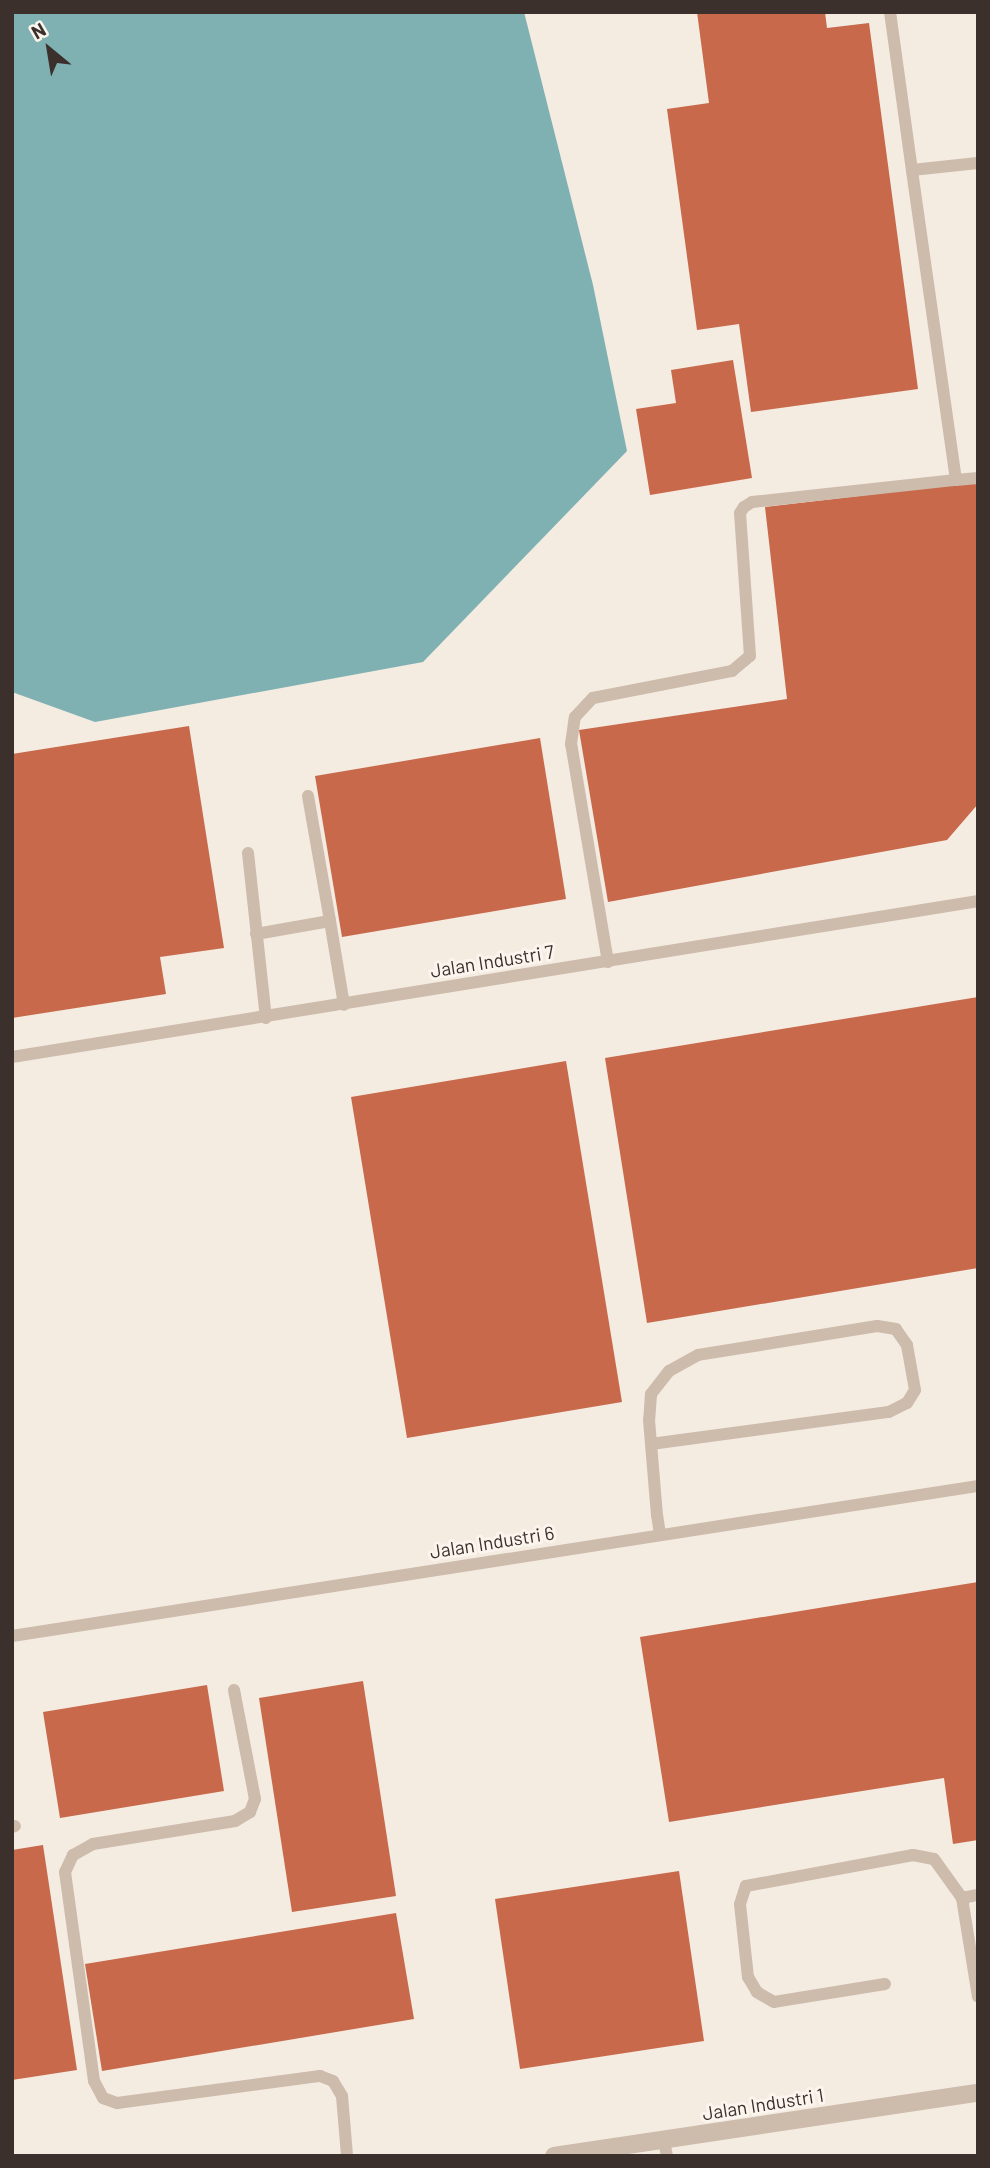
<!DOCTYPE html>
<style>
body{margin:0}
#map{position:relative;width:990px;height:2168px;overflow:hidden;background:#f4ebe1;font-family:Barlow,sans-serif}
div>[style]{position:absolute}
.water>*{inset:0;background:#7fb0b2}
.building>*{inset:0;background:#c8694b}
.lane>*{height:12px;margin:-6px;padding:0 6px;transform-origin:6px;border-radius:6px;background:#cdbbac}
.street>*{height:18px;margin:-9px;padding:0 9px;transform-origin:9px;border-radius:9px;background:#cdbbac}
span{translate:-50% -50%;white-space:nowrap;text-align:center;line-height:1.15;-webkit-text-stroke:6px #fbf5ee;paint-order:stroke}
.street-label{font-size:19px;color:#3b302b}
.frame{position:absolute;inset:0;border:14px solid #3b302b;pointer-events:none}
.north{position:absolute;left:14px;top:14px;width:70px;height:70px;-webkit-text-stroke:5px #fbf5ee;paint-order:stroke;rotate:330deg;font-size:19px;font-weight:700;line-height:28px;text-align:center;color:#3b302b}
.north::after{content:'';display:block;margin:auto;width:24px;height:32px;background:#3b302b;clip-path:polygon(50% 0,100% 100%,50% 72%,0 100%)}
</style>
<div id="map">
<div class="water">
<div style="clip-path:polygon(12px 12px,524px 12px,593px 285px,627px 451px,423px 662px,95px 722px,12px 692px)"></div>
</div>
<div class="building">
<div style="clip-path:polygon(697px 12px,825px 12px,827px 28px,869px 23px,918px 389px,751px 412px,739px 324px,697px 330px,667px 109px,709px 103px)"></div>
<div style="clip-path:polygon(733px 360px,752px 478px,650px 495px,636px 409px,676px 403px,671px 370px)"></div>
<div style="clip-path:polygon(978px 482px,978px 804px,947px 840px,608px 902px,579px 730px,787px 699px,765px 507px)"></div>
<div style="clip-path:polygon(189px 726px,224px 948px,160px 957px,166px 994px,12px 1018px,12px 754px)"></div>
<div style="clip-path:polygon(540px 738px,566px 899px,342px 937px,315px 776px)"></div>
<div style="clip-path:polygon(978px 997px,978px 1268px,647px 1323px,605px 1058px)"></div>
<div style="clip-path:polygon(566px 1061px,622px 1402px,407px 1438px,351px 1097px)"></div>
<div style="clip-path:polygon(978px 1582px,978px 1840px,953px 1844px,944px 1778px,669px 1822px,640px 1637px)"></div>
<div style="clip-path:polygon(363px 1681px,396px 1896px,292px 1912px,259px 1698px)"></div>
<div style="clip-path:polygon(207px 1685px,224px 1791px,60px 1818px,43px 1712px)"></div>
<div style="clip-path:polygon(43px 1845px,77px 2070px,12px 2080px,12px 1850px)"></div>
<div style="clip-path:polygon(679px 1871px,704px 2041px,520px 2069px,495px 1899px)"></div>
<div style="clip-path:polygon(396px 1913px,414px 2019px,102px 2071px,85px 1964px)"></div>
</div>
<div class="lane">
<div style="left:890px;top:12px;width:160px;rotate:82.1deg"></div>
<div style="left:956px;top:480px;width:22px;rotate:-5deg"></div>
<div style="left:308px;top:796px;width:127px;rotate:80deg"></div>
<div style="left:248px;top:853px;width:166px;rotate:83.8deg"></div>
<div style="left:256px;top:934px;width:75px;rotate:-10deg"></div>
<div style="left:330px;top:921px;width:85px;rotate:80.5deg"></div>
<div style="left:608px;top:962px;width:221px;rotate:-99.6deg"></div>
<div style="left:571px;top:744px;width:27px;rotate:-82deg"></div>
<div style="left:575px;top:717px;width:26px;rotate:-47deg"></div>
<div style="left:593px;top:698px;width:142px;rotate:-11deg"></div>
<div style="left:732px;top:671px;width:23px;rotate:-40deg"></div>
<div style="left:750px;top:656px;width:143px;rotate:-94deg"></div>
<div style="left:740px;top:513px;width:7px;rotate:-56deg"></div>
<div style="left:744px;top:507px;width:9px;rotate:-32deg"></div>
<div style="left:752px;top:502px;width:205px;rotate:-6.2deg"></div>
<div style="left:956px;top:480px;width:313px;rotate:-98.1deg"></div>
<div style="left:912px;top:170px;width:66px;rotate:-6.1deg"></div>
<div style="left:12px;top:1057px;width:979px;rotate:-9.17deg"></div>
<div style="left:651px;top:1444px;width:240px;rotate:-7.7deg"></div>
<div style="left:889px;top:1412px;width:20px;rotate:-27deg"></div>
<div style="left:907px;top:1403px;width:15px;rotate:-58deg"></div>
<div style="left:915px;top:1390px;width:46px;rotate:-100.1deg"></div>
<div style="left:907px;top:1345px;width:19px;rotate:-125deg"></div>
<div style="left:896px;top:1329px;width:19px;rotate:-171deg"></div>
<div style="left:877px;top:1326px;width:181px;rotate:170.8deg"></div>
<div style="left:698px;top:1355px;width:33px;rotate:151deg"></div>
<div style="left:669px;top:1371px;width:29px;rotate:128deg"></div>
<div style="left:651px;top:1394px;width:26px;rotate:94deg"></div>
<div style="left:649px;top:1420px;width:95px;rotate:85.2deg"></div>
<div style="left:657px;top:1515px;width:20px;rotate:81deg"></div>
<div style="left:12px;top:1636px;width:978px;rotate:-8.83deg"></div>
<div style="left:234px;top:1690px;width:111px;rotate:79.1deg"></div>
<div style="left:255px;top:1799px;width:14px;rotate:111deg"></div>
<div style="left:250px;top:1812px;width:17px;rotate:149deg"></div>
<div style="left:235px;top:1821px;width:144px;rotate:170.8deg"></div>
<div style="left:93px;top:1844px;width:23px;rotate:151deg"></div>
<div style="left:73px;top:1855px;width:19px;rotate:115deg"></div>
<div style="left:65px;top:1872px;width:211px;rotate:82.1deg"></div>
<div style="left:94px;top:2081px;width:19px;rotate:62deg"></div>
<div style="left:103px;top:2098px;width:15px;rotate:20deg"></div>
<div style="left:117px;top:2103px;width:205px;rotate:-7.6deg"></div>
<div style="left:320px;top:2076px;width:14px;rotate:21deg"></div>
<div style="left:333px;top:2081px;width:17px;rotate:59deg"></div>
<div style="left:342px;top:2096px;width:60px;rotate:85.2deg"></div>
<div style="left:12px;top:1827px;width:3px;rotate:-18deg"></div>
<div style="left:962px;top:1898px;width:16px;rotate:-11deg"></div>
<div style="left:885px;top:1984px;width:112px;rotate:170.8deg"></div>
<div style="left:774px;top:2002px;width:20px;rotate:-150deg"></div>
<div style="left:757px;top:1992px;width:17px;rotate:-121deg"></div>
<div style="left:748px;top:1977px;width:73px;rotate:-96.3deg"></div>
<div style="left:740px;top:1904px;width:19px;rotate:-72deg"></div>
<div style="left:746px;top:1886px;width:170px;rotate:-10.5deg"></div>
<div style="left:913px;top:1855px;width:21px;rotate:11deg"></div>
<div style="left:934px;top:1859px;width:48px;rotate:54.3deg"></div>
<div style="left:962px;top:1898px;width:100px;rotate:80.8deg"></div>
<div style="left:664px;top:2141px;width:15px;rotate:79deg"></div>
</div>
<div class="street">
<div style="left:554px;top:2156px;width:429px;rotate:-8.5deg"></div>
</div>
<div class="street-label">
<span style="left:492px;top:961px;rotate:-9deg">Jalan Industri 7</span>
<span style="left:492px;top:1542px;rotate:-9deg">Jalan Industri 6</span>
<span style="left:763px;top:2104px;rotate:-9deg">Jalan Industri 1</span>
</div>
<div class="frame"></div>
<div class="north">N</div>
</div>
